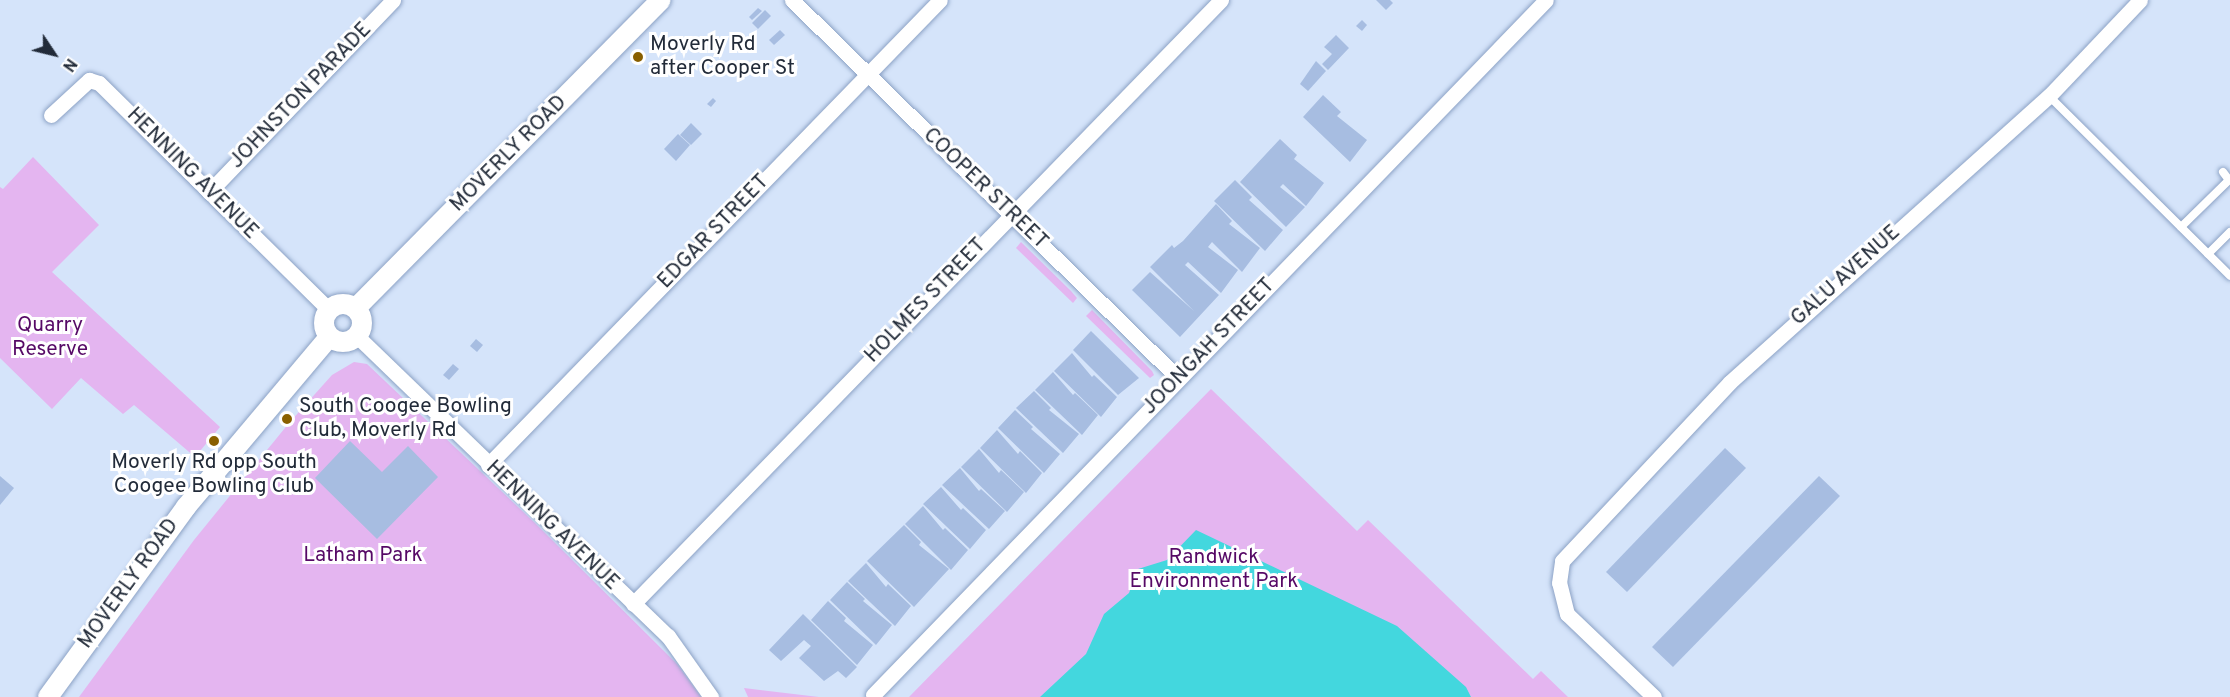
<!DOCTYPE html>
<style>
body{margin:0}
#map{position:relative;width:2230px;height:697px;overflow:hidden;background:#d5e4fa;font-family:Overpass,sans-serif}
div>[style]{position:absolute}
.green>*{inset:0;background:#e4b5f0}
.water>*{inset:0;background:#43d7de}
.building>*{inset:0;background:#a7bde1}
.roads{filter:drop-shadow(0 0 2px #8ca2c5) drop-shadow(0 0 2px #8ca2c5)}
.service>*{height:8px;margin:-4px;padding:0 4px;transform-origin:4px;border-radius:4px;background:#fff}
.minor>*{height:15px;margin:-7.5px;padding:0 7.5px;transform-origin:7.5px;border-radius:7.5px;background:#fff}
.tertiary>*{height:20px;margin:-10px;padding:0 10px;transform-origin:10px;border-radius:10px;background:#fff}
.tertiary>.ring{margin:-10px;padding:0;box-sizing:content-box;background:none;border:20px solid #fff;border-radius:50%}
.dots>*{width:16px;height:16px;translate:-50% -50%;box-sizing:border-box;border:3px solid #fff;border-radius:50%}
span{translate:-50% -50%;white-space:nowrap;text-align:center;line-height:1.15;-webkit-text-stroke:6px #fff;paint-order:stroke}
.poi-label{font-size:21px;color:#222b39}
.left{translate:0 -50%;text-align:left}
.street-label{font-size:21px;color:#222b39}
.park-label{font-size:21px;color:#560966}
.north{position:absolute;left:24px;top:24px;width:60px;height:60px;-webkit-text-stroke:4px #fff;paint-order:stroke;rotate:125deg;font-size:16px;font-weight:700;line-height:24px;text-align:center;color:#222b39}
.north::after{content:'';display:block;margin:auto;width:21px;height:27px;background:#222b39;clip-path:polygon(50% 0,100% 100%,50% 72%,0 100%)}
</style>
<div id="map">
<div class="green">
<div style="clip-path:polygon(33px 157px,99px 225px,52px 272px,220px 427px,195px 457px,134px 405px,123px 414px,81px 378px,52px 409px,0 358px,0 187px,3px 189px)"></div>
<div style="clip-path:polygon(1021px 242px,1071px 291px,1077px 298px,1073px 303px,1016px 248px)"></div>
<div style="clip-path:polygon(1092px 310px,1152px 371px,1154px 375px,1150px 378px,1086px 316px)"></div>
<div style="clip-path:polygon(354px 362px,367px 364px,535px 523px,677px 664px,701px 697px,79px 697px,194px 540px,289px 423px,332px 375px)"></div>
<div style="clip-path:polygon(1211px 389px,1357px 531px,1368px 520px,1533px 679px,1541px 671px,1568px 697px,909px 697px)"></div>
<div style="clip-path:polygon(744px 688px,819px 697px,748px 697px)"></div>
</div>
<div class="water">
<div style="clip-path:polygon(1196px 530px,1397px 626px,1466px 687px,1471px 697px,1040px 697px,1086px 654px,1104px 614px,1129px 593px,1138px 569px,1167px 560px)"></div>
</div>
<div class="building">
<div style="clip-path:polygon(1376px 0,1390px 0,1393px 3px,1386px 10px)"></div>
<div style="clip-path:polygon(758px 8px,762px 11px,752px 20px,749px 17px)"></div>
<div style="clip-path:polygon(765px 10px,771px 16px,758px 29px,752px 23px)"></div>
<div style="clip-path:polygon(1362px 20px,1367px 25px,1362px 31px,1356px 26px)"></div>
<div style="clip-path:polygon(780px 30px,785px 35px,774px 45px,769px 40px)"></div>
<div style="clip-path:polygon(1336px 35px,1349px 48px,1328px 70px,1322px 64px,1332px 54px,1324px 47px)"></div>
<div style="clip-path:polygon(1316px 61px,1326px 71px,1308px 91px,1300px 84px)"></div>
<div style="clip-path:polygon(1323px 95px,1341px 112px,1337px 116px,1367px 140px,1350px 162px,1303px 117px)"></div>
<div style="clip-path:polygon(713px 98px,716px 101px,711px 107px,707px 104px)"></div>
<div style="clip-path:polygon(691px 123px,702px 134px,691px 145px,680px 135px)"></div>
<div style="clip-path:polygon(678px 134px,690px 145px,676px 161px,664px 149px)"></div>
<div style="clip-path:polygon(1280px 139px,1297px 155px,1294px 159px,1324px 183px,1306px 206px,1283px 184px,1280px 187px,1305px 207px,1286px 227px,1240px 182px)"></div>
<div style="clip-path:polygon(1235px 180px,1252px 197px,1249px 200px,1283px 230px,1265px 251px,1214px 201px)"></div>
<div style="clip-path:polygon(1216px 204px,1232px 221px,1229px 224px,1260px 248px,1242px 272px,1212px 242px,1208px 247px,1238px 270px,1221px 293px,1188px 262px,1185px 265px,1219px 295px,1180px 337px,1132px 290px,1150px 272px,1194px 311px,1150px 267px,1172px 245px,1174px 248px,1183px 241px)"></div>
<div style="clip-path:polygon(1091px 331px,1139px 378px,1118px 395px,1073px 350px)"></div>
<div style="clip-path:polygon(476px 339px,483px 345px,477px 352px,470px 346px)"></div>
<div style="clip-path:polygon(1072px 353px,1092px 377px,1094px 375px,1117px 397px,1101px 417px,1054px 371px)"></div>
<div style="clip-path:polygon(453px 364px,459px 369px,449px 380px,443px 375px)"></div>
<div style="clip-path:polygon(1053px 372px,1073px 395px,1075px 393px,1098px 415px,1082px 435px,1035px 390px)"></div>
<div style="clip-path:polygon(1034px 391px,1051px 408px,1049px 410px,1079px 434px,1063px 453px,1016px 408px)"></div>
<div style="clip-path:polygon(1015px 410px,1033px 427px,1031px 429px,1060px 454px,1044px 473px,998px 428px)"></div>
<div style="clip-path:polygon(997px 430px,1018px 454px,1020px 451px,1042px 473px,1026px 493px,980px 448px)"></div>
<div style="clip-path:polygon(350px 441px,382px 472px,408px 446px,438px 477px,377px 539px,315px 478px)"></div>
<div style="clip-path:polygon(1725px 448px,1746px 468px,1627px 592px,1606px 572px)"></div>
<div style="clip-path:polygon(979px 449px,999px 473px,1001px 470px,1024px 492px,1007px 512px,961px 467px)"></div>
<div style="clip-path:polygon(960px 468px,979px 491px,981px 489px,1005px 511px,989px 529px,942px 485px)"></div>
<div style="clip-path:polygon(0 476px,14px 488px,0 505px)"></div>
<div style="clip-path:polygon(1819px 476px,1840px 496px,1673px 667px,1652px 647px)"></div>
<div style="clip-path:polygon(941px 487px,961px 510px,963px 508px,986px 530px,970px 549px,923px 504px)"></div>
<div style="clip-path:polygon(923px 506px,943px 530px,945px 528px,968px 550px,951px 570px,905px 524px)"></div>
<div style="clip-path:polygon(904px 525px,921px 542px,919px 545px,949px 569px,914px 607px,867px 561px)"></div>
<div style="clip-path:polygon(866px 563px,886px 587px,888px 584px,911px 606px,895px 626px,848px 581px)"></div>
<div style="clip-path:polygon(847px 582px,865px 599px,863px 601px,892px 625px,876px 645px,830px 600px)"></div>
<div style="clip-path:polygon(828px 601px,846px 618px,844px 621px,873px 645px,857px 665px,811px 620px)"></div>
<div style="clip-path:polygon(803px 614px,857px 667px,846px 678px,838px 671px,824px 681px,799px 658px,811px 646px,804px 640px,781px 661px,769px 650px)"></div>
</div>
<div class="roads">
<div class="service">
<div style="left:2049px;top:96px;width:255px;rotate:44.8deg"></div>
<div style="left:2181px;top:227px;width:67px;rotate:-44.4deg"></div>
<div style="left:2229px;top:180px;width:10px;rotate:-127deg"></div>
<div style="left:2208px;top:254px;width:31px;rotate:-45deg"></div>
</div>
<div class="minor">
<div style="left:792px;top:0;width:540px;rotate:44.4deg"></div>
<div style="left:51px;top:115px;width:52px;rotate:-42.6deg"></div>
<div style="left:89px;top:80px;width:10px;rotate:17deg"></div>
<div style="left:99px;top:83px;width:322px;rotate:44.6deg"></div>
<div style="left:209px;top:192px;width:266px;rotate:-46.2deg"></div>
<div style="left:357px;top:336px;width:432px;rotate:44deg"></div>
<div style="left:668px;top:636px;width:75px;rotate:54.8deg"></div>
<div style="left:488px;top:465px;width:648px;rotate:-45.81deg"></div>
<div style="left:633px;top:604px;width:843px;rotate:-45.77deg"></div>
<div style="left:873px;top:695px;width:967px;rotate:-45.92deg"></div>
<div style="left:1654px;top:697px;width:120px;rotate:-136.3deg"></div>
<div style="left:1567px;top:614px;width:32px;rotate:-104deg"></div>
<div style="left:1559px;top:583px;width:22px;rotate:-82deg"></div>
<div style="left:1562px;top:561px;width:245px;rotate:-46.8deg"></div>
<div style="left:1730px;top:382px;width:428px;rotate:-41.9deg"></div>
<div style="left:2049px;top:96px;width:132px;rotate:-46.5deg"></div>
</div>
<div class="tertiary">
<div class="ring" style="left:324px;top:304px;width:18px;height:18px"></div>
<div style="left:356px;top:308px;width:433px;rotate:-45.3deg"></div>
<div style="left:48px;top:697px;width:235px;rotate:-54deg"></div>
<div style="left:186px;top:507px;width:222px;rotate:-49.9deg"></div>
</div>
</div>
<div class="dots">
<div style="left:638px;top:57px;background:#895f00"></div>
<div style="left:287px;top:419px;background:#895f00"></div>
<div style="left:214px;top:441px;background:#895f00"></div>
</div>
<div class="poi-label">
<span class="left" style="left:650px;top:57px">Moverly Rd<br>after Cooper St</span>
<span class="left" style="left:299px;top:419px">South Coogee Bowling<br>Club, Moverly Rd</span>
<span style="left:214px;top:475px">Moverly Rd opp South<br>Coogee Bowling Club</span>
</div>
<div class="street-label">
<span style="left:301px;top:96px;rotate:-46deg">JOHNSTON PARADE</span>
<span style="left:509px;top:154px;rotate:-45deg">MOVERLY ROAD</span>
<span style="left:192px;top:174px;rotate:45deg">HENNING AVENUE</span>
<span style="left:985px;top:189px;rotate:44deg">COOPER STREET</span>
<span style="left:714px;top:232px;rotate:-46deg">EDGAR STREET</span>
<span style="left:1846px;top:276px;rotate:-42deg">GALU AVENUE</span>
<span style="left:926px;top:301px;rotate:-46deg">HOLMES STREET</span>
<span style="left:1209px;top:347px;rotate:-46deg">JOONGAH STREET</span>
<span style="left:552px;top:526px;rotate:44deg">HENNING AVENUE</span>
<span style="left:129px;top:584px;rotate:-54deg">MOVERLY ROAD</span>
</div>
<div class="park-label">
<span style="left:50px;top:338px">Quarry<br>Reserve</span>
<span style="left:363px;top:556px">Latham Park</span>
<span style="left:1214px;top:570px">Randwick<br>Environment Park</span>
</div>
<div class="north">N</div>
</div>
